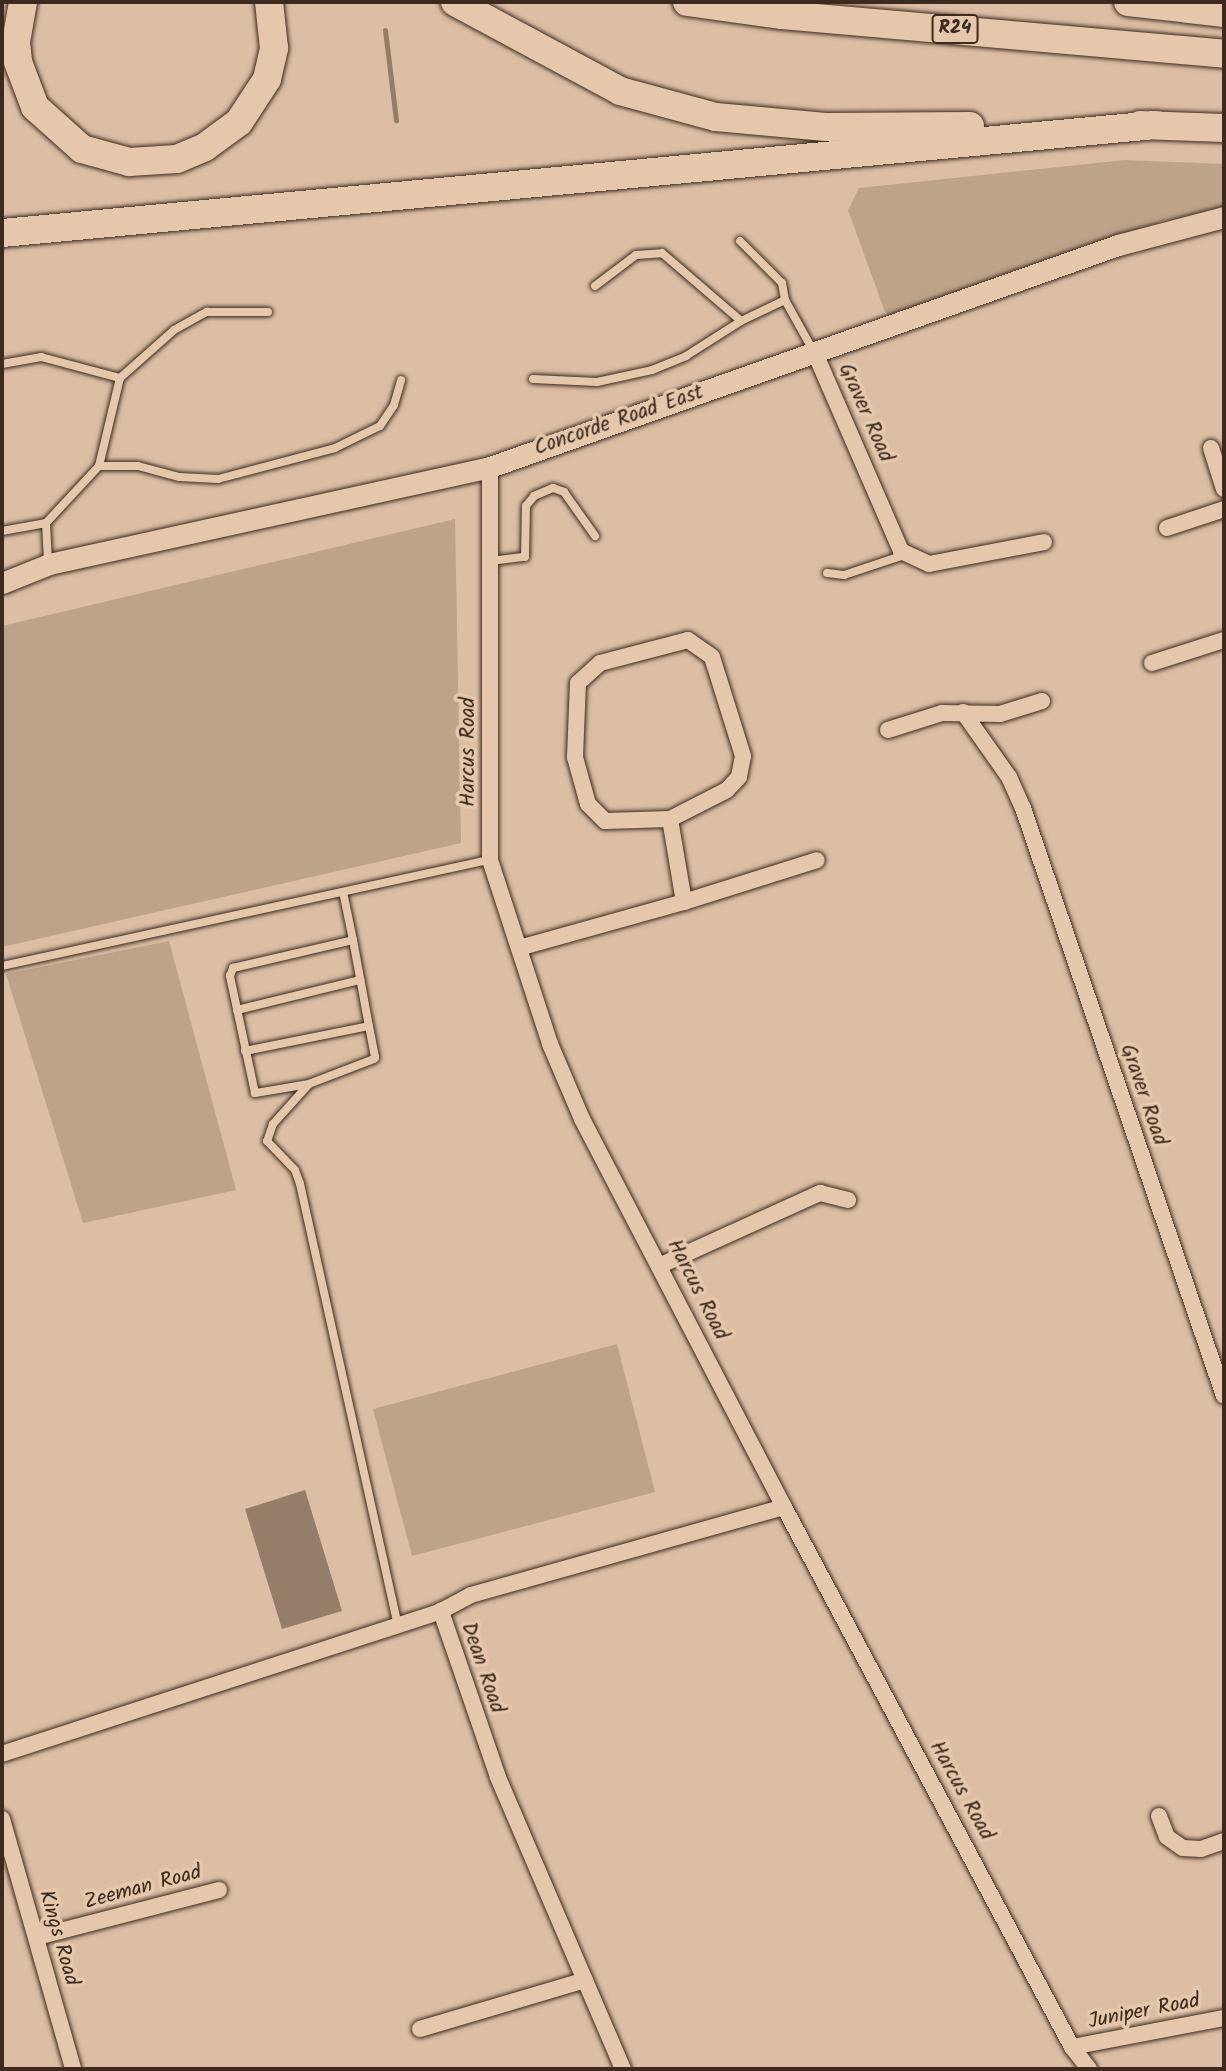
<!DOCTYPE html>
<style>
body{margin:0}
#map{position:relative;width:1226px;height:2071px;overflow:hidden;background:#dbbea4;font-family:Kalam,sans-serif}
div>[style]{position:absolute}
.green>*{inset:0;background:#bda38a}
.water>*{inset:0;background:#957e69}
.stream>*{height:5px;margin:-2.5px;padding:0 2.5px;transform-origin:2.5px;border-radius:2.5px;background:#957e69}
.roads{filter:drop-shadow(0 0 2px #3b2a1e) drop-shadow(0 0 2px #3b2a1e)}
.lane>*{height:8px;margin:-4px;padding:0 4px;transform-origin:4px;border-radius:4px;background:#e5c8ac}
.street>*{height:16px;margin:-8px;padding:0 8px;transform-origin:8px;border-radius:8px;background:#e5c8ac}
.secondary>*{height:21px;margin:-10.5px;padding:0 10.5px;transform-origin:10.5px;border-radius:10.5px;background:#e5c8ac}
.highway>*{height:28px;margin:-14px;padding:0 14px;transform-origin:14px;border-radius:14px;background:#e5c8ac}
span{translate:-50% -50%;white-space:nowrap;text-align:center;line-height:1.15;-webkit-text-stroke:7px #e5c8ac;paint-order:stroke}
.shield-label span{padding:2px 5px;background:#e5c8ac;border:2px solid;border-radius:5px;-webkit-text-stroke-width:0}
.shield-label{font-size:19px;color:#3b2a1e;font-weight:700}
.street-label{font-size:21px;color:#3b2a1e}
.frame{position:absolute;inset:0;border:4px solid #3b2a1e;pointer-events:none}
</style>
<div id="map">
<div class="green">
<div style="clip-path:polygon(1125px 160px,1224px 164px,1224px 208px,1160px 221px,905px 325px,885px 312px,848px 210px,859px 188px)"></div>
<div style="clip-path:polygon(455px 519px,461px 843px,2px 947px,2px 626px)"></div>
<div style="clip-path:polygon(169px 941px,236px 1190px,83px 1223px,6px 974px)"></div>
<div style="clip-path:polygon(617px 1344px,655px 1492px,412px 1556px,373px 1409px)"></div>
</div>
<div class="water">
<div style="clip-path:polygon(305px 1490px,342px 1611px,282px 1629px,245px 1509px)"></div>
</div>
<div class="stream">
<div style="left:385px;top:30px;width:91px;rotate:83deg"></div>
</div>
<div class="roads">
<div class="lane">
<div style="left:740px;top:241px;width:59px;rotate:45deg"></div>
<div style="left:782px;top:283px;width:17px;rotate:80deg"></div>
<div style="left:785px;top:300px;width:60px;rotate:60.9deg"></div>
<div style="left:595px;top:286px;width:51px;rotate:-37.1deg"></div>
<div style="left:636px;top:255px;width:26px;rotate:-4deg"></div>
<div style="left:662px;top:253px;width:104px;rotate:40.7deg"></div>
<div style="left:2px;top:364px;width:40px;rotate:-10deg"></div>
<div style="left:41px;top:357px;width:82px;rotate:14.9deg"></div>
<div style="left:533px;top:379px;width:64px;rotate:2.7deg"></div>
<div style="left:597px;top:382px;width:56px;rotate:-12.3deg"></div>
<div style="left:652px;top:370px;width:37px;rotate:-22deg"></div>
<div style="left:686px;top:356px;width:65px;rotate:-32.5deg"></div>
<div style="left:741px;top:321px;width:49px;rotate:-25.5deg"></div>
<div style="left:99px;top:466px;width:90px;rotate:-76.6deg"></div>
<div style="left:120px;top:378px;width:72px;rotate:-41.6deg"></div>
<div style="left:174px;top:330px;width:38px;rotate:-29deg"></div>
<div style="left:207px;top:312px;width:61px"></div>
<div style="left:2px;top:531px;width:45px;rotate:-10.3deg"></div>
<div style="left:48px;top:561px;width:38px;rotate:-93deg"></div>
<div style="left:46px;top:523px;width:78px;rotate:-47.1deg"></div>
<div style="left:99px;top:466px;width:39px"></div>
<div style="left:138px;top:466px;width:42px;rotate:15deg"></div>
<div style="left:179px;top:477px;width:39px;rotate:3deg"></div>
<div style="left:218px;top:479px;width:121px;rotate:-14.8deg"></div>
<div style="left:335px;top:448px;width:50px;rotate:-26.1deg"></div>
<div style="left:380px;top:426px;width:25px;rotate:-56deg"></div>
<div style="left:394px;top:405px;width:26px;rotate:-74deg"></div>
<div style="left:490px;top:561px;width:35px;rotate:-7deg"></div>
<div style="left:525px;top:557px;width:51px;rotate:-88.9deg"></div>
<div style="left:526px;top:506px;width:13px;rotate:-51deg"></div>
<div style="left:534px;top:496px;width:21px;rotate:-23deg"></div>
<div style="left:553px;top:488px;width:12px;rotate:20deg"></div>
<div style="left:564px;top:492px;width:54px;rotate:54.8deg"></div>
<div style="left:827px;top:573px;width:17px;rotate:7deg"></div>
<div style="left:844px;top:575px;width:63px;rotate:-18.4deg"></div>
<div style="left:343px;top:892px;width:49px;rotate:78.2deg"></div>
<div style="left:353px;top:940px;width:87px;rotate:79.5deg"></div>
<div style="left:369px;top:1026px;width:32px;rotate:79deg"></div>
<div style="left:375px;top:1057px;width:2px;rotate:117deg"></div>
<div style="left:374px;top:1059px;width:70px;rotate:159deg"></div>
<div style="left:309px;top:1084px;width:55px;rotate:170.5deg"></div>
<div style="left:255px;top:1093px;width:120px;rotate:-102.1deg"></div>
<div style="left:230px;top:976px;width:9px;rotate:-69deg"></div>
<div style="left:233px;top:968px;width:123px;rotate:-13.1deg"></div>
<div style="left:2px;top:966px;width:499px;rotate:-12.3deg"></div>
<div style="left:237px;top:1010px;width:127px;rotate:-13.7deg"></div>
<div style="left:245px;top:1051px;width:126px;rotate:-11.4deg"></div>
<div style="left:309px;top:1084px;width:54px;rotate:132deg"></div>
<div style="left:273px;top:1124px;width:18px;rotate:109deg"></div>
<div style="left:267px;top:1141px;width:40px;rotate:46deg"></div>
<div style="left:295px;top:1170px;width:15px;rotate:70deg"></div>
<div style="left:300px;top:1184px;width:453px;rotate:77.5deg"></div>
</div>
<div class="street">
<div style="left:815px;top:353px;width:216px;rotate:66.5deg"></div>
<div style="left:901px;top:551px;width:31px;rotate:25deg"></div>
<div style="left:929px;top:564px;width:117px;rotate:-10.8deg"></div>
<div style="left:1211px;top:448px;width:43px;rotate:72.4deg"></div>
<div style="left:490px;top:467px;width:393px;rotate:90deg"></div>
<div style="left:490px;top:860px;width:194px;rotate:71.9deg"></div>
<div style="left:550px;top:1044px;width:82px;rotate:66.9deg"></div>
<div style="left:582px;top:1119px;width:437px;rotate:62.5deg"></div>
<div style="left:784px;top:1507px;width:612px;rotate:61.93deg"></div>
<div style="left:1072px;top:2047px;width:28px;rotate:52deg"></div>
<div style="left:1167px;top:528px;width:60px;rotate:-18.4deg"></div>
<div style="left:688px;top:640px;width:29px;rotate:35deg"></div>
<div style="left:712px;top:657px;width:104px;rotate:72.6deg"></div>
<div style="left:743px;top:756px;width:21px;rotate:101deg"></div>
<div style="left:739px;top:777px;width:18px;rotate:133deg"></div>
<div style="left:727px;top:790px;width:64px;rotate:153deg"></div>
<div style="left:670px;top:819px;width:65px;rotate:178.2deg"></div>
<div style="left:605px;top:821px;width:24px;rotate:-135deg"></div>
<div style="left:588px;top:804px;width:49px;rotate:-105.5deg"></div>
<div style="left:575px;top:757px;width:74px;rotate:-87.7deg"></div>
<div style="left:578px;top:683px;width:30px;rotate:-42deg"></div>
<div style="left:600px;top:663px;width:91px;rotate:-14.6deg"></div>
<div style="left:1152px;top:663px;width:76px;rotate:-17.7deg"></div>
<div style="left:963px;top:712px;width:80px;rotate:54.7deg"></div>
<div style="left:1009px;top:777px;width:34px;rotate:66deg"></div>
<div style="left:1023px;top:808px;width:621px;rotate:71.13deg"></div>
<div style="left:888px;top:730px;width:57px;rotate:-17.5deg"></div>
<div style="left:942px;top:713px;width:58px;rotate:1deg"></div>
<div style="left:1000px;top:714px;width:44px;rotate:-17.2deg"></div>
<div style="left:684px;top:902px;width:139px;rotate:-17.5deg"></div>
<div style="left:519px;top:948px;width:171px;rotate:-15.6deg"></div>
<div style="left:684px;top:902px;width:84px;rotate:-99.6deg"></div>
<div style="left:661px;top:1265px;width:175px;rotate:-24.4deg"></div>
<div style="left:820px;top:1193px;width:29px;rotate:14deg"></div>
<div style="left:2px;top:1754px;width:462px;rotate:-18deg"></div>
<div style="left:1159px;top:1816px;width:22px;rotate:69deg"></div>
<div style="left:1167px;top:1837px;width:19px;rotate:35deg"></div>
<div style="left:1183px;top:1848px;width:18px;rotate:3deg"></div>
<div style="left:1201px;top:1849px;width:24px;rotate:-19deg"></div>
<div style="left:2px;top:1819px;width:260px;rotate:74.1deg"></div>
<div style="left:37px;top:1937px;width:188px;rotate:-14.5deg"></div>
<div style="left:420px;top:2029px;width:172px;rotate:-16.5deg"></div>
<div style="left:1072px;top:2047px;width:155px;rotate:-10.8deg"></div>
<div style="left:623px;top:2069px;width:318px;rotate:-113.2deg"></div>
<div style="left:498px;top:1777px;width:176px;rotate:-109deg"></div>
<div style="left:441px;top:1611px;width:34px;rotate:-28deg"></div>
<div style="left:471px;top:1595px;width:325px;rotate:-15.7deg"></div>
</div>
<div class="secondary">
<div style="left:2px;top:583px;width:51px;rotate:-22deg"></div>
<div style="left:49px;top:564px;width:452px;rotate:-12.4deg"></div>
<div style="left:490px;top:467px;width:666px;rotate:-19.47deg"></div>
<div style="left:1118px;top:245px;width:110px;rotate:-14.8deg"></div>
</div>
<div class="highway">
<div style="left:23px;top:2px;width:41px;rotate:99.9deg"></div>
<div style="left:16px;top:42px;width:20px;rotate:84deg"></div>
<div style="left:18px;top:62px;width:48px;rotate:69.3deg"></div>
<div style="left:35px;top:107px;width:63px;rotate:41.8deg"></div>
<div style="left:82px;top:149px;width:49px;rotate:15.5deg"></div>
<div style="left:129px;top:162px;width:48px;rotate:-3.6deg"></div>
<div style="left:177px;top:159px;width:30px;rotate:-23deg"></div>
<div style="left:205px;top:147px;width:42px;rotate:-36.3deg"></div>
<div style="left:239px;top:122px;width:51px;rotate:-56.9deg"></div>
<div style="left:267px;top:79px;width:32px;rotate:-77deg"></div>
<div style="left:274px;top:48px;width:46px;rotate:-96.2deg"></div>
<div style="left:455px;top:2px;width:187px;rotate:28.3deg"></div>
<div style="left:620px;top:91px;width:99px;rotate:15.2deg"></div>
<div style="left:716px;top:117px;width:110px;rotate:5.2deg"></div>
<div style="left:826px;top:127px;width:144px;rotate:-0.4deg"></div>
<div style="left:687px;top:2px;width:96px;rotate:7.8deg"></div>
<div style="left:782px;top:15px;width:444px;rotate:5deg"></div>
<div style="left:1128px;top:2px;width:97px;rotate:6.5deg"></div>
<div style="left:1140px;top:125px;width:84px;rotate:2deg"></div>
<div style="left:2px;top:233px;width:1159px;rotate:-5.35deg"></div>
</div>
</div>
<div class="shield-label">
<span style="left:955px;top:29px">R24</span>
</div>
<div class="street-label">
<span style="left:865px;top:413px;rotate:66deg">Graver Road</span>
<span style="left:619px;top:421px;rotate:-19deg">Concorde Road East</span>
<span style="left:469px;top:752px;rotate:-90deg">Harcus Road</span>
<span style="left:1143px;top:1095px;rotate:71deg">Graver Road</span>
<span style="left:697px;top:1290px;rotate:63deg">Harcus Road</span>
<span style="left:482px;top:1668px;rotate:71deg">Dean Road</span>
<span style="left:961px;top:1791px;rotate:61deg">Harcus Road</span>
<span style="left:143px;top:1888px;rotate:-15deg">Zeeman Road</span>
<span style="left:58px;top:1938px;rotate:74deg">Kings Road</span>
<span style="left:1144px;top:2012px;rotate:-11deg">Juniper Road</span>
</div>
<div class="frame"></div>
</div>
